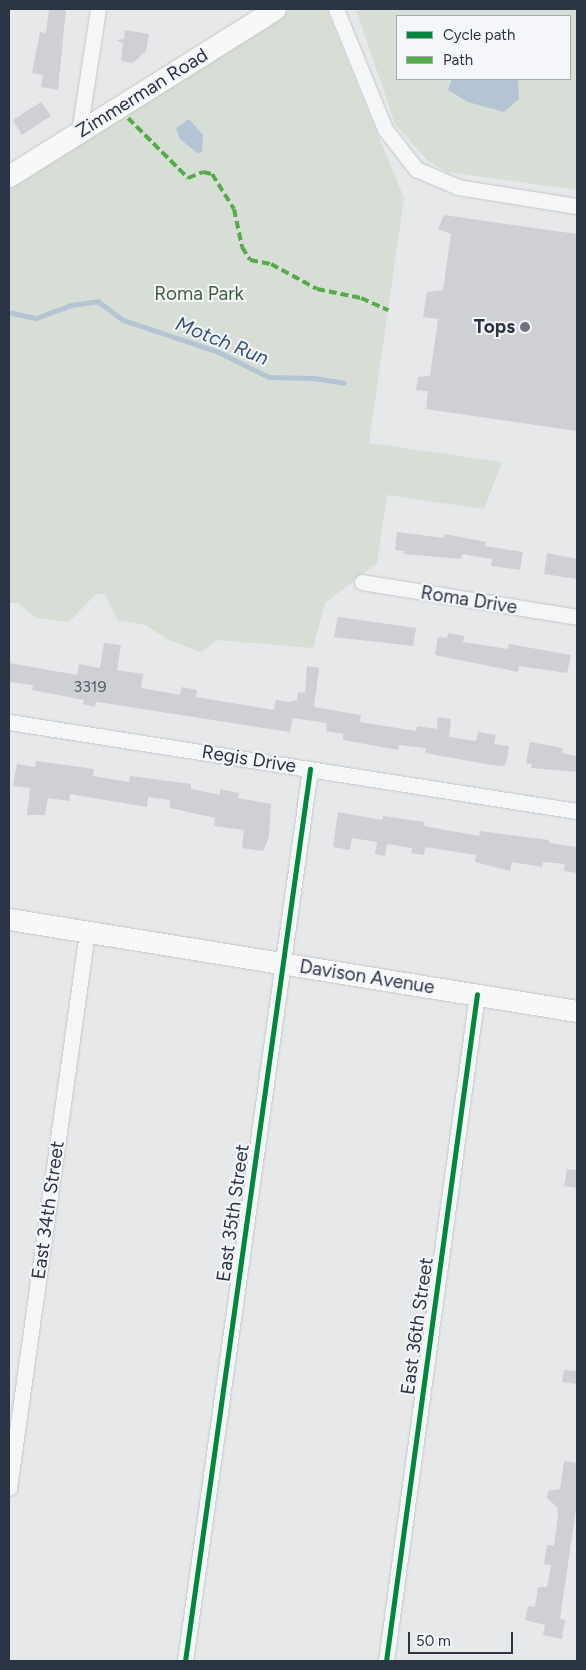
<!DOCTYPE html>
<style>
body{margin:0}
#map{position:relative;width:586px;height:1670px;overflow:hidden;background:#e6e8ea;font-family:Figtree,sans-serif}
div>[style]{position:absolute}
.green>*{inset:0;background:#d6ded6}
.water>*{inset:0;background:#b4c4d5}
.stream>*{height:4.5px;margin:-2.25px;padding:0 2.25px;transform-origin:2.25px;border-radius:2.25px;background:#b4c4d5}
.building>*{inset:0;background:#ced0d3}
.roads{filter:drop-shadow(0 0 1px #c4c6c8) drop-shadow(0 0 1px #c4c6c8)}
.street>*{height:15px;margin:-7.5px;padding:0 7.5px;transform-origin:7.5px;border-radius:7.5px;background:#f5f6f7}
.secondary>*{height:21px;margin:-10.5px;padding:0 10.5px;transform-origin:10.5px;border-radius:10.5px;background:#f8f8f8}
.quiet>*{height:4px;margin-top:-2px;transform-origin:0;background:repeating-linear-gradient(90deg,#54ac47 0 8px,transparent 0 12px)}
.cycleway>*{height:5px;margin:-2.5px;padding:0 2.5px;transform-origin:2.5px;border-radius:2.5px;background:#00873e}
.dots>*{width:14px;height:14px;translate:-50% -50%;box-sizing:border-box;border:2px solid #f4f6f9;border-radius:50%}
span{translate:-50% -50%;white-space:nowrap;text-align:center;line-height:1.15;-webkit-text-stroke:4px #f4f6f9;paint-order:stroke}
.number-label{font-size:16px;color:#545c69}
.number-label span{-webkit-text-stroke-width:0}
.street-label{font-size:19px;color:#2b3445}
.park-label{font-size:19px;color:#3f6138}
.poi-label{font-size:19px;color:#2b3445;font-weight:700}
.right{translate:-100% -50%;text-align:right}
.water-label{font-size:20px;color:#34527a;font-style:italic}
.frame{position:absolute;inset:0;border:10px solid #2b3445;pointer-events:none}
.legend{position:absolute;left:396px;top:15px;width:175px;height:65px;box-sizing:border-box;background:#f4f6f9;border:1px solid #a4a8b1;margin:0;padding:6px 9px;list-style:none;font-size:15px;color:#2b3445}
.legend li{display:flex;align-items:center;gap:10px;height:25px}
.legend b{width:25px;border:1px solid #a4a8b1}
.scale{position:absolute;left:408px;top:1632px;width:105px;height:22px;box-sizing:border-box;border:2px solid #2b3445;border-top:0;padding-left:6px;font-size:15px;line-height:18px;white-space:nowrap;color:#2b3445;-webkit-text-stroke:4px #f4f6f9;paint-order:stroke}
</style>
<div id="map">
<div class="green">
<div style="clip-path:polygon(292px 9px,326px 9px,404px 198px,369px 443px,502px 462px,484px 509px,387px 495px,377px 563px,325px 603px,313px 648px,218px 640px,201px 652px,171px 641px,143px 624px,118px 621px,105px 594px,96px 594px,69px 622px,36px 618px,18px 603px,9px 603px,9px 188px)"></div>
<div style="clip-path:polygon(evenodd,356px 9px,577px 9px,577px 190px,447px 172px,428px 161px,395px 124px,356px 9px,397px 16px,570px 16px,570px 79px,397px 79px,397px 16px)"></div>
</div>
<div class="water">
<div style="clip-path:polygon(452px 79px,518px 79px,519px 99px,504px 112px,468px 102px,448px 90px)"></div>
<div style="clip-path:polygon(189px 119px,203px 135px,202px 152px,197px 153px,180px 139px,176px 128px)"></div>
</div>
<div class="stream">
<div style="left:9px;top:312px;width:28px;rotate:13deg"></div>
<div style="left:36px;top:318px;width:37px;rotate:-20deg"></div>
<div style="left:71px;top:305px;width:27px;rotate:-8deg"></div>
<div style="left:98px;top:301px;width:31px;rotate:37deg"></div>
<div style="left:123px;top:320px;width:101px;rotate:18.4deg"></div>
<div style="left:219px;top:352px;width:56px;rotate:26.6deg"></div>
<div style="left:269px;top:377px;width:45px;rotate:1.3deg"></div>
<div style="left:314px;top:378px;width:30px;rotate:9deg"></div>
</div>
<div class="building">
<div style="clip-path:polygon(49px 9px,66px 9px,58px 90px,41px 87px,43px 75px,32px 73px,40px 32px,46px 33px)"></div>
<div style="clip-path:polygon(125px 30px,149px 34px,146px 51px,133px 63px,121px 61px,123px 43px,116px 40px,124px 39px)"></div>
<div style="clip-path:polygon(41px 102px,51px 116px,22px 135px,13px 120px)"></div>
<div style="clip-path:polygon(444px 215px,577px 234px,577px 431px,426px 409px,428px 391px,416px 390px,418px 377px,430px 376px,438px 319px,423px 317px,427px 292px,443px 290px,451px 234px,438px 229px)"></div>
<div style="clip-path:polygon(397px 532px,444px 538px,445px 534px,486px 542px,485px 546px,523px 552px,520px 570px,491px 566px,492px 559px,462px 554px,461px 559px,404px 554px,404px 551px,395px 550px)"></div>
<div style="clip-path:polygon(547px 553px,577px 559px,577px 579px,544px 574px)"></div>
<div style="clip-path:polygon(338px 617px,416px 628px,413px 646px,334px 637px)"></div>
<div style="clip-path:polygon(448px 633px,464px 636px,463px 642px,508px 649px,509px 644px,571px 655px,567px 673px,519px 666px,518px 672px,435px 655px,438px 637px,447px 638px)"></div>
<div style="clip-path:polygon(104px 643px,121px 645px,117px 670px,143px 674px,141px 688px,180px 695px,182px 687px,197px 690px,196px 697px,274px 710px,276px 700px,290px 702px,297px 700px,298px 692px,305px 693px,307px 666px,319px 668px,314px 707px,361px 715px,360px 722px,416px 731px,417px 726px,437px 729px,438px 717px,451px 719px,449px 737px,476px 741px,478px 732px,496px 735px,494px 744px,509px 746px,507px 760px,504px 766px,491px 765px,425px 753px,426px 748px,399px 745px,398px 750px,343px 740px,343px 734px,326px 731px,327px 723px,293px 718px,290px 732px,104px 703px,96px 702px,95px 707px,83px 704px,84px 700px,32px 690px,33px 685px,9px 682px,9px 663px,77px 675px,79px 664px,100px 668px)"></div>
<div style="clip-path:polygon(530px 742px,563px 748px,562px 753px,577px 756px,577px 772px,531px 768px,532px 764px,526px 763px)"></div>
<div style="clip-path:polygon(36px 761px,94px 769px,93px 776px,129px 782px,130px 776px,191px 784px,191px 789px,220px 795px,220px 789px,239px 793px,238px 798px,271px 804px,269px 837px,263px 851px,242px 848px,244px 830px,214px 826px,215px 818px,170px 808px,170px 800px,148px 797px,147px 807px,70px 794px,69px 801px,48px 798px,45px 815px,27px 815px,30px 788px,13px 786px,17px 764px,35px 767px)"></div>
<div style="clip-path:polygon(338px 812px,382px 820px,383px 816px,424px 822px,424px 826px,479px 836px,480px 831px,549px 840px,549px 843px,577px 847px,577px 873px,564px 871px,565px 864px,543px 862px,542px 867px,512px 862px,510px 871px,475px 862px,476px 855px,425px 847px,424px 855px,411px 853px,412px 848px,387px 844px,385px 856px,375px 854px,377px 842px,352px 838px,350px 850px,333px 847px)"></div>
<div style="clip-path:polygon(567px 1169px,577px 1170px,577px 1188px,564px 1186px)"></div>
<div style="clip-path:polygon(564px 1370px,577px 1371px,577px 1384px,562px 1382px)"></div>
<div style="clip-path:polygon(564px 1461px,577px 1463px,577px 1502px,560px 1619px,565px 1620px,562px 1639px,543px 1635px,545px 1625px,525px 1620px,528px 1606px,535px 1607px,538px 1587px,547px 1587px,551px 1565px,544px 1564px,547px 1545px,554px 1546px,558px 1516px,557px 1507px,547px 1498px,548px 1491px,560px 1489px)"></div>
</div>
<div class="roads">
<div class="street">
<div style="left:336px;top:9px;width:130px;rotate:67.8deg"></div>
<div style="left:385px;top:129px;width:51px;rotate:52.2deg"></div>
<div style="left:416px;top:169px;width:46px;rotate:23.2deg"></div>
<div style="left:458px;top:187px;width:121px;rotate:9.1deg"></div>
<div style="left:79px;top:132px;width:124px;rotate:-81.2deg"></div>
<div style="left:362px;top:582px;width:218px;rotate:9.2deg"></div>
<div style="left:9px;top:722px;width:575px;rotate:8.91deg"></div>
<div style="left:9px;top:1488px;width:561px;rotate:-82.01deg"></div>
<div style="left:185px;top:1661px;width:901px;rotate:-82.02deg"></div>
<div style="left:386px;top:1661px;width:673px;rotate:-82.23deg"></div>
</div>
<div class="secondary">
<div style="left:9px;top:176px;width:314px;rotate:-32.1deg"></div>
<div style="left:9px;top:919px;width:575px;rotate:9.2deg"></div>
</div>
</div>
<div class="quiet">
<div style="left:128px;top:118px;width:85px;rotate:45deg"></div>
<div style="left:188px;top:178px;width:16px;rotate:-22deg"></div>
<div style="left:203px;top:172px;width:9px;rotate:13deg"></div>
<div style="left:212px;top:174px;width:41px;rotate:57.8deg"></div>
<div style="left:234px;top:209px;width:39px;rotate:78deg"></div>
<div style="left:242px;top:247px;width:15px;rotate:58deg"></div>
<div style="left:250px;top:260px;width:21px;rotate:11deg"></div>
<div style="left:271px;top:264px;width:52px;rotate:28.5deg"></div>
<div style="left:317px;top:289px;width:45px;rotate:11.6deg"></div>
<div style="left:361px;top:298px;width:30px;rotate:24deg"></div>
</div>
<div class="cycleway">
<div style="left:185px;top:1661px;width:901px;rotate:-82.02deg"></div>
<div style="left:386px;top:1661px;width:673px;rotate:-82.23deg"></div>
</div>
<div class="dots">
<div style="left:525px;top:327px;background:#6c737f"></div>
</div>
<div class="number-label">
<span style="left:90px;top:687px">3319</span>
</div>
<div class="street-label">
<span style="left:142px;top:93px;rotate:-32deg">Zimmerman Road</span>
<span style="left:469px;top:600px;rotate:9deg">Roma Drive</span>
<span style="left:249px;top:759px;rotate:9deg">Regis Drive</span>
<span style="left:367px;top:977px;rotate:9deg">Davison Avenue</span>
<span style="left:48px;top:1210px;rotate:-82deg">East 34th Street</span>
<span style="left:233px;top:1213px;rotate:-82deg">East 35th Street</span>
<span style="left:417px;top:1326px;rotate:-82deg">East 36th Street</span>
</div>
<div class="park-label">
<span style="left:199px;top:294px">Roma Park</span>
</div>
<div class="poi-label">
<span class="right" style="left:515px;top:327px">Tops</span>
</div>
<div class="water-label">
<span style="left:222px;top:341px;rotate:22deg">Motch Run</span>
</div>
<div class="frame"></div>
<ul class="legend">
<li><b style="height:6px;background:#00873e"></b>Cycle path</li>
<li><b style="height:6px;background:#54ac47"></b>Path</li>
</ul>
<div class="scale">50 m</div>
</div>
